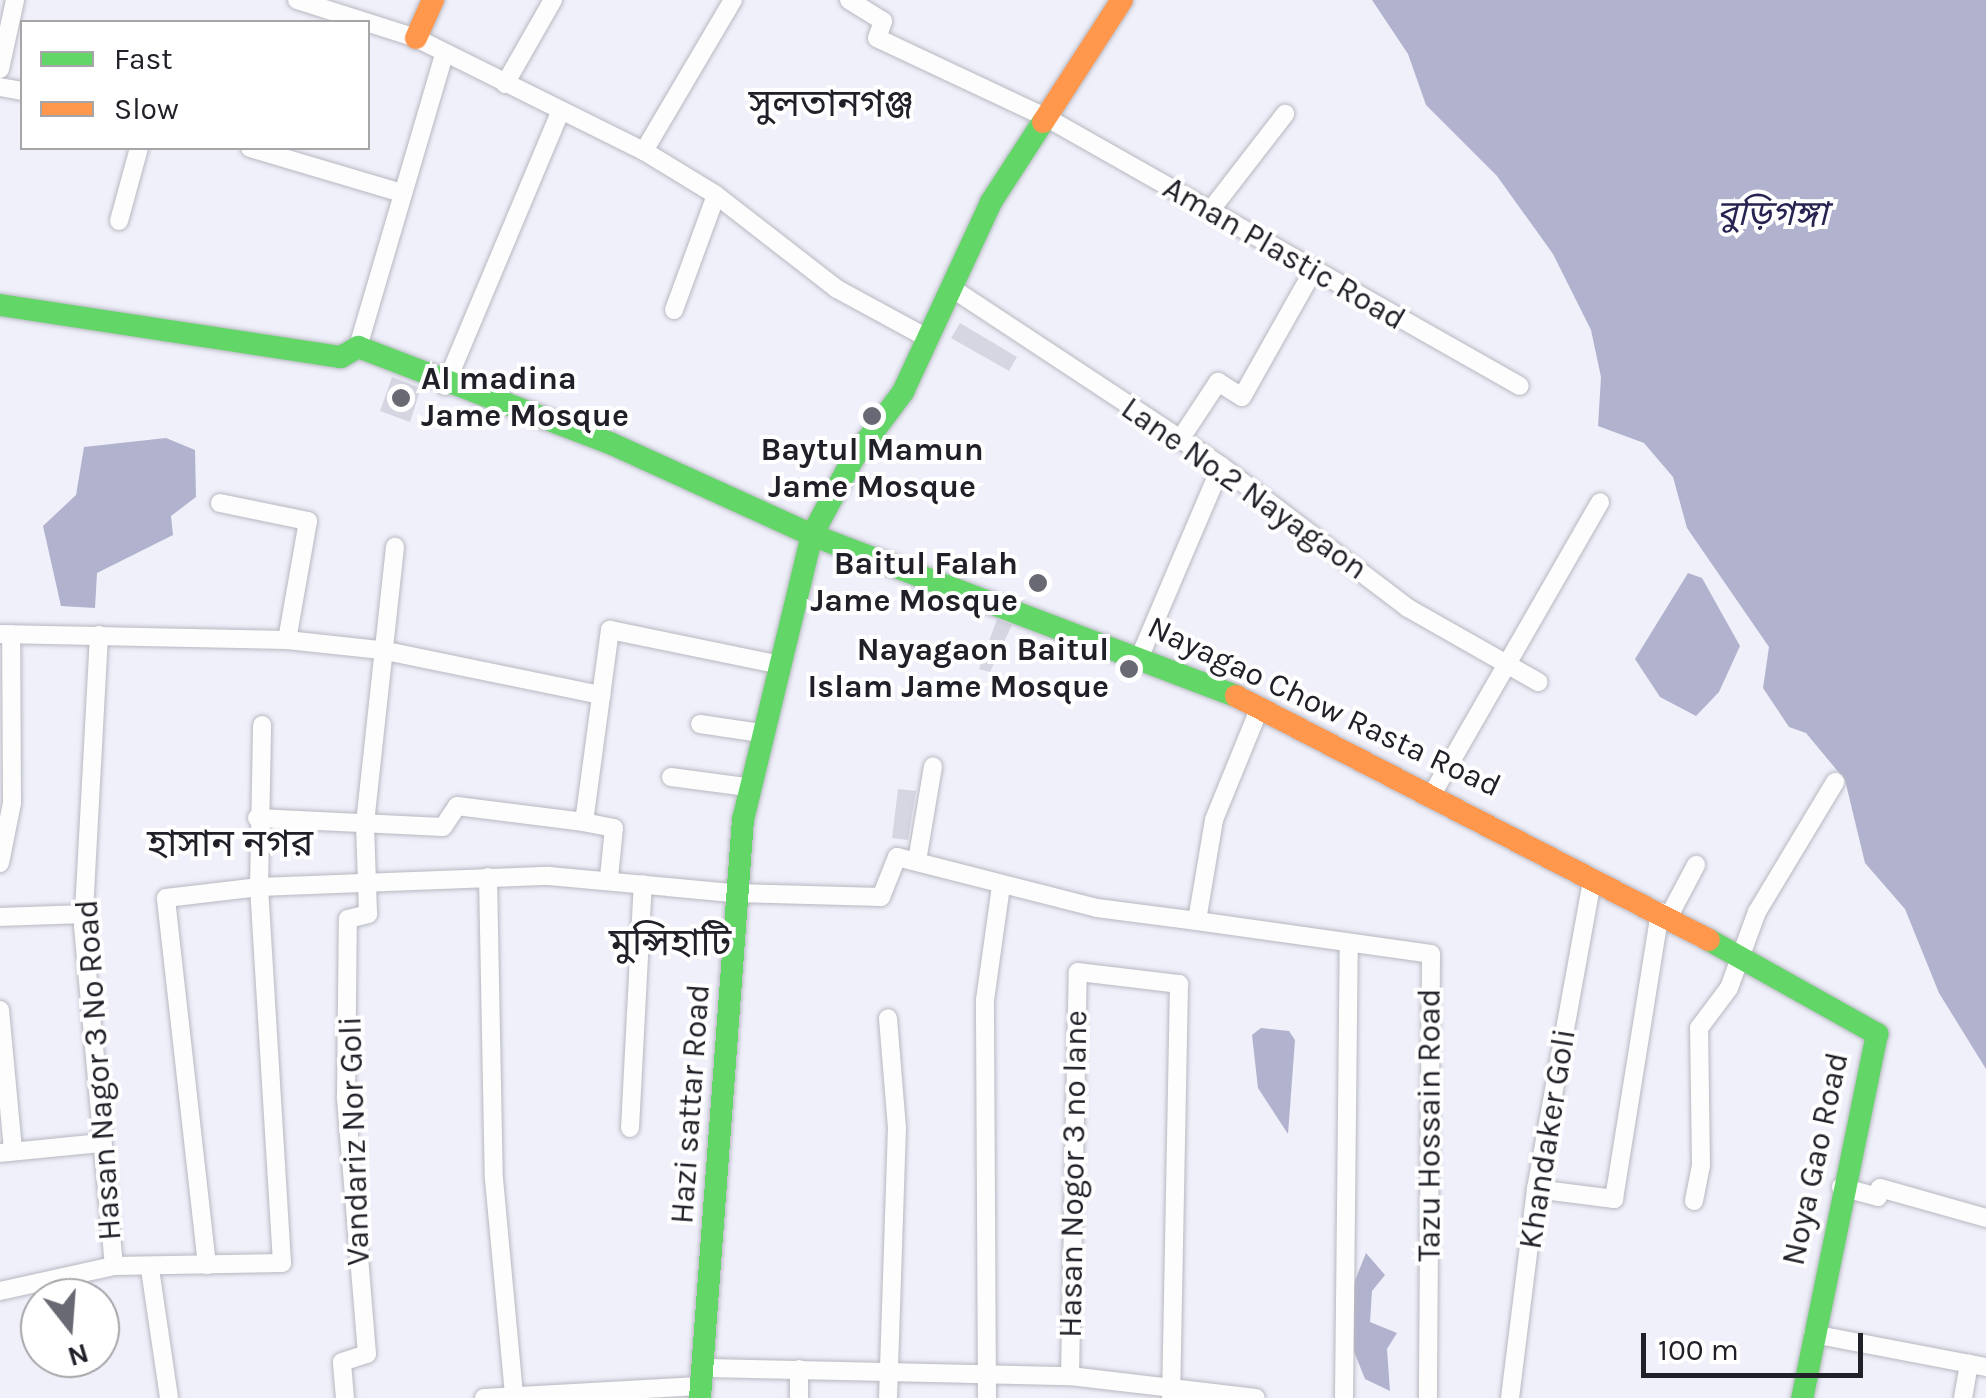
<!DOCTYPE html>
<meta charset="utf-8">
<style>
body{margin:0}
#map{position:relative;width:1986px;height:1398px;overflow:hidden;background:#eff0fa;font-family:Karla,"Noto Sans Bengali",sans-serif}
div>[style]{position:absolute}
.water>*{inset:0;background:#b1b2cd}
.building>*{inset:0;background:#d5d6e2}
.roads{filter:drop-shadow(0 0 2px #b7b8c0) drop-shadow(0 0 2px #b7b8c0)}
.street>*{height:18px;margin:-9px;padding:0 9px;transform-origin:9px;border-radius:9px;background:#fdfdfe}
.fast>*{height:22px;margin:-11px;padding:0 11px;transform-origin:11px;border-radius:11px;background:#63d668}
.slow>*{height:22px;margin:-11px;padding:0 11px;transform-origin:11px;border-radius:11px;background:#ff974d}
.dots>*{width:28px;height:28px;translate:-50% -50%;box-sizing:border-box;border:5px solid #fff;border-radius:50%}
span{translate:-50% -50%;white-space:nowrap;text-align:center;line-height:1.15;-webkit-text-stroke:8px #fff;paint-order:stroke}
.street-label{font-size:32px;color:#202028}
.poi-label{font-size:32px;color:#202028;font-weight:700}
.left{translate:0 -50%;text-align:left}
.right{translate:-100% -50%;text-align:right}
.water-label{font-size:35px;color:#272452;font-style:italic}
.quarter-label{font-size:38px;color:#202028}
.legend{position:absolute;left:20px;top:20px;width:350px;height:130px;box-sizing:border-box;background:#fff;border:2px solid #a6a6a9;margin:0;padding:12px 18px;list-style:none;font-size:30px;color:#202028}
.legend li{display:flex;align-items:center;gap:20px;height:50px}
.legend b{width:50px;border:2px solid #a6a6a9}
.north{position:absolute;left:20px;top:1278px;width:100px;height:100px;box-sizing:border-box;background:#fff;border:2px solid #a6a6a9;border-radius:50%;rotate:163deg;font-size:28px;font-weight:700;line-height:40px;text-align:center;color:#202028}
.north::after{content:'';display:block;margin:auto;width:35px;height:45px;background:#686972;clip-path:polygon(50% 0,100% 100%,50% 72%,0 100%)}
.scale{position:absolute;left:1641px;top:1333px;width:222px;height:45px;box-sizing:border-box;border:5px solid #202028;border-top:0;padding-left:12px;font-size:30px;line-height:35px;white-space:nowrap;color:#202028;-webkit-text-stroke:8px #fff;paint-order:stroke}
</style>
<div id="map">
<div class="water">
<div style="clip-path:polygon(1372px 0,1986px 0,1986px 1069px,1939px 993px,1905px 909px,1865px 863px,1845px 780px,1806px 733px,1789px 727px,1763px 688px,1769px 647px,1687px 528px,1673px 477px,1644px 443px,1598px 426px,1601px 377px,1591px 330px,1553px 254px,1497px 176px,1426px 105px,1408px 54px)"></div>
<div style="clip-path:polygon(166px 438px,195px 450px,196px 497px,171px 516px,173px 535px,97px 573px,95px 608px,61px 606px,43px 526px,76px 495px,84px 447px)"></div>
<div style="clip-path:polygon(1688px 573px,1702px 578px,1740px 646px,1719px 692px,1696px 716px,1660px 697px,1635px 659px)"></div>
<div style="clip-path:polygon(1261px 1028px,1289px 1031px,1295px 1040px,1288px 1134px,1258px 1088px,1252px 1035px)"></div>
<div style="clip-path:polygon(1366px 1253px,1385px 1275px,1372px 1291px,1370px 1322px,1397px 1333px,1387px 1349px,1390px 1391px,1365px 1379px,1349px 1339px,1352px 1288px)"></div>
</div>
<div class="building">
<div style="clip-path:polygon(960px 323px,1017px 357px,1009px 371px,951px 338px)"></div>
<div style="clip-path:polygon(392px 377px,421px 388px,410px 422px,380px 411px)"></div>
<div style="clip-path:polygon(997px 619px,1012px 625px,990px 672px,979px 669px)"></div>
<div style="clip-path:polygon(898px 789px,916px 791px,908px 840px,892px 838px)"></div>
</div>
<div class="roads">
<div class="street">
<div style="left:297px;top:0;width:125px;rotate:17.7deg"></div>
<div style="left:416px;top:38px;width:254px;rotate:26.4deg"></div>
<div style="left:644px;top:151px;width:84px;rotate:31.4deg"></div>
<div style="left:716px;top:195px;width:153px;rotate:37.8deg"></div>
<div style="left:837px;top:289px;width:105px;rotate:28.5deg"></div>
<div style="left:849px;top:0;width:40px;rotate:32deg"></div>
<div style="left:883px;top:21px;width:18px;rotate:109deg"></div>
<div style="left:877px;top:38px;width:190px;rotate:25.2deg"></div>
<div style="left:1049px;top:119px;width:541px;rotate:29.55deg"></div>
<div style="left:0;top:69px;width:71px;rotate:-77.7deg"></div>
<div style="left:505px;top:84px;width:97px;rotate:-60.3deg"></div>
<div style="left:0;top:87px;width:22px;rotate:10deg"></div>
<div style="left:250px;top:148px;width:155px;rotate:16.5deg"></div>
<div style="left:644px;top:151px;width:175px;rotate:-59.5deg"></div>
<div style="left:1210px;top:211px;width:123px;rotate:-52.3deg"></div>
<div style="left:119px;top:221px;width:76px;rotate:-74.7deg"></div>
<div style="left:953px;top:289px;width:321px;rotate:33.4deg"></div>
<div style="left:1221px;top:466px;width:235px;rotate:37.2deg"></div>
<div style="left:1408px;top:608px;width:150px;rotate:29.6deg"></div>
<div style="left:674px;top:310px;width:122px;rotate:-69.9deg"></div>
<div style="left:358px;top:347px;width:304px;rotate:-73.6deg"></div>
<div style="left:445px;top:386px;width:296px;rotate:-67.2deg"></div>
<div style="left:1179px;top:441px;width:71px;rotate:-56.5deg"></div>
<div style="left:1218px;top:382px;width:28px;rotate:32deg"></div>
<div style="left:1242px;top:397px;width:145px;rotate:-60.6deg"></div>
<div style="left:220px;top:503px;width:90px;rotate:11.6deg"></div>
<div style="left:308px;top:521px;width:121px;rotate:100deg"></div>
<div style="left:0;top:634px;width:287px;rotate:1.2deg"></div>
<div style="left:287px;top:640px;width:95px;rotate:6.1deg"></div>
<div style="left:381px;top:650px;width:225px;rotate:11.6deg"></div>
<div style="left:99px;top:635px;width:291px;rotate:93.1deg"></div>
<div style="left:83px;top:926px;width:341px;rotate:84.8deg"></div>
<div style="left:1141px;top:654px;width:204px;rotate:-66.9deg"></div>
<div style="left:1260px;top:707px;width:122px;rotate:112.2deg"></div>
<div style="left:1214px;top:820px;width:102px;rotate:99.6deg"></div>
<div style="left:1197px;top:921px;width:236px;rotate:8deg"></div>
<div style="left:1431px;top:954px;width:444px;rotate:90.4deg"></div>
<div style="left:700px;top:724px;width:61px;rotate:8.5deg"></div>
<div style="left:671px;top:777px;width:77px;rotate:7.5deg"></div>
<div style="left:1434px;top:791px;width:333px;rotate:-60.1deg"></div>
<div style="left:257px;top:818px;width:186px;rotate:2.8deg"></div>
<div style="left:443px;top:827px;width:25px;rotate:-56deg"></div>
<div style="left:457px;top:806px;width:128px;rotate:7.2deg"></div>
<div style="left:917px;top:861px;width:96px;rotate:-80.4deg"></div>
<div style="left:0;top:863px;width:61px;rotate:-78.7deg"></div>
<div style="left:12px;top:803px;width:169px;rotate:-90.3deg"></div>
<div style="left:488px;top:877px;width:302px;rotate:88.9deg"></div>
<div style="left:494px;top:1179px;width:218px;rotate:84.7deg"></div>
<div style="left:609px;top:877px;width:49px;rotate:-84.2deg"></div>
<div style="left:614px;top:828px;width:31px;rotate:-169deg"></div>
<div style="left:584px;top:822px;width:194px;rotate:-82.3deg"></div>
<div style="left:610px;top:630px;width:169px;rotate:11.6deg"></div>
<div style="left:736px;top:893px;width:145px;rotate:1.6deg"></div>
<div style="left:881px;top:897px;width:43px;rotate:-68.2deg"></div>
<div style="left:897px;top:857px;width:206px;rotate:14.3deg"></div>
<div style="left:1097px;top:908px;width:101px;rotate:7.4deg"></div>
<div style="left:1669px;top:916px;width:58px;rotate:-62.1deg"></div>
<div style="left:0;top:917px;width:84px;rotate:-2deg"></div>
<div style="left:0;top:1010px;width:142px;rotate:84.7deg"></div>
<div style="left:630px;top:1128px;width:244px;rotate:-87deg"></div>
<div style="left:0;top:1153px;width:100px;rotate:-5.7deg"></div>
<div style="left:1841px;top:1187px;width:38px;rotate:15deg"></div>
<div style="left:1878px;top:1197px;width:9px;rotate:-77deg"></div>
<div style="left:1880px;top:1188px;width:110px;rotate:15.8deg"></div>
<div style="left:1536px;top:1189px;width:79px;rotate:7.3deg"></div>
<div style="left:1614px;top:1199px;width:291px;rotate:-80.9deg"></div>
<div style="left:1694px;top:1201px;width:36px;rotate:-79deg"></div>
<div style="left:1701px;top:1166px;width:138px;rotate:-90.8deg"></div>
<div style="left:1699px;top:1028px;width:50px;rotate:-53.1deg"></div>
<div style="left:1729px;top:988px;width:81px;rotate:-69.8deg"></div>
<div style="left:1757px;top:912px;width:152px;rotate:-59deg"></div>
<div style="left:207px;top:1265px;width:369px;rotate:-96.4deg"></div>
<div style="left:166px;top:898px;width:94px;rotate:-6.7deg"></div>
<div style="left:259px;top:887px;width:290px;rotate:-2.2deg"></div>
<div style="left:549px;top:876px;width:186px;rotate:5.3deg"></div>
<div style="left:150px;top:1269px;width:130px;rotate:81.6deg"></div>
<div style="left:0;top:1291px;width:117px;rotate:-12.4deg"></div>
<div style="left:114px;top:1266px;width:168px;rotate:-1deg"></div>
<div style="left:282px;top:1263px;width:377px;rotate:-93.5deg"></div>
<div style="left:259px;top:887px;width:162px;rotate:-88.9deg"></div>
<div style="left:1813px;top:1334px;width:176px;rotate:10.8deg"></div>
<div style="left:707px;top:1368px;width:363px;rotate:1.3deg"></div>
<div style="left:1070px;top:1376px;width:187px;rotate:6.7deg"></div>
<div style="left:799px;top:1369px;width:29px;rotate:90deg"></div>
<div style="left:1070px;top:1376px;width:404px;rotate:-88.9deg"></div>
<div style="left:1078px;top:972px;width:102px;rotate:6.8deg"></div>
<div style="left:1179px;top:984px;width:414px;rotate:91.1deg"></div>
<div style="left:345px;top:1398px;width:36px;rotate:-95deg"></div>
<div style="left:342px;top:1362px;width:26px;rotate:-18deg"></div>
<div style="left:367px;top:1354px;width:259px;rotate:-94.7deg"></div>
<div style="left:346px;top:1096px;width:177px;rotate:-89.4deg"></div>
<div style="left:348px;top:919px;width:21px;rotate:-14deg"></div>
<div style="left:368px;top:914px;width:91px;rotate:-91.9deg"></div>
<div style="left:365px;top:823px;width:278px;rotate:-83.8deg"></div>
<div style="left:484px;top:1398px;width:215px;rotate:-3.2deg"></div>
<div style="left:888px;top:1398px;width:270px;rotate:-88.1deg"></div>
<div style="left:897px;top:1128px;width:110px;rotate:-94.7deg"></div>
<div style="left:987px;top:1398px;width:398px;rotate:-90.3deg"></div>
<div style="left:985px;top:1000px;width:115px;rotate:-82deg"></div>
<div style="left:1344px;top:1398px;width:454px;rotate:-89.4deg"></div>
<div style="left:1510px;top:1398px;width:211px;rotate:-82.9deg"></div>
<div style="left:1536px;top:1189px;width:314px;rotate:-79.7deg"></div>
<div style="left:1963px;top:1398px;width:35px;rotate:-80deg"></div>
</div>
<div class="fast">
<div style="left:0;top:305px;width:345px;rotate:8.7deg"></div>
<div style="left:341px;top:357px;width:20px;rotate:-30deg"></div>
<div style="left:358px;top:347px;width:270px;rotate:20.9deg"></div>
<div style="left:610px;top:443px;width:222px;rotate:24.5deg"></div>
<div style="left:812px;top:535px;width:454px;rotate:20.8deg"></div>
<div style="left:1709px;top:940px;width:193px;rotate:29.2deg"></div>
<div style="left:1877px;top:1034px;width:372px;rotate:101.6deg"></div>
<div style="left:700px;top:1398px;width:580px;rotate:-85.75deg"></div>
<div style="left:743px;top:820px;width:293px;rotate:-76.4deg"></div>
<div style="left:812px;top:535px;width:86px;rotate:-61.7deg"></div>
<div style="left:853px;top:459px;width:84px;rotate:-53.3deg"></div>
<div style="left:903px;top:392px;width:209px;rotate:-65.1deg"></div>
<div style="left:991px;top:202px;width:95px;rotate:-57deg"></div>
</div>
<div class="slow">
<div style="left:416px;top:38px;width:42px;rotate:-65.9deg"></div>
<div style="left:1043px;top:122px;width:145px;rotate:-57.1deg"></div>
<div style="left:1236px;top:696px;width:532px;rotate:27.29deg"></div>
</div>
</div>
<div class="dots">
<div style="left:401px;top:398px;background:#686972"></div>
<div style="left:872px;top:416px;background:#686972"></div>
<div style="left:1038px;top:583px;background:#686972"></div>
<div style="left:1129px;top:669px;background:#686972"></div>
</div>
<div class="street-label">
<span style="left:1284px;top:254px;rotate:30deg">Aman Plastic Road</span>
<span style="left:1244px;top:489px;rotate:35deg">Lane No.2 Nayagaon</span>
<span style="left:1324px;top:707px;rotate:25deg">Nayagao Chow Rasta Road</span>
<span style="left:99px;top:1070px;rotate:-94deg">Hasan Nagor 3 No Road</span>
<span style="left:691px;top:1104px;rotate:-86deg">Hazi sattar Road</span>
<span style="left:1430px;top:1125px;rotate:-90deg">Tazu Hossain Road</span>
<span style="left:1548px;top:1139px;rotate:-81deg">Khandaker Goli</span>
<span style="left:355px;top:1141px;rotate:-92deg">Vandariz Nor Goli</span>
<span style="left:1816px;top:1159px;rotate:-78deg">Noya Gao Road</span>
<span style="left:1074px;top:1174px;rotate:-89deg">Hasan Nogor 3 no lane</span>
</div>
<div class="poi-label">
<span class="left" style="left:421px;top:398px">Al madina<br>Jame Mosque</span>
<span style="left:872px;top:469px">Baytul Mamun<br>Jame Mosque</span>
<span class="right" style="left:1018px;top:583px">Baitul Falah<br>Jame Mosque</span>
<span class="right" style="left:1109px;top:669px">Nayagaon Baitul<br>Islam Jame Mosque</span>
</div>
<div class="water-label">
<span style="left:1772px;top:214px">বুড়িগঙ্গা</span>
</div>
<div class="quarter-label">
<span style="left:831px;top:104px">সুলতানগঞ্জ</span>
<span style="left:230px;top:844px">হাসান নগর</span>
<span style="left:670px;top:943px">মুন্সিহাটি</span>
</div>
<ul class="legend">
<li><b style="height:12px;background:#63d668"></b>Fast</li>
<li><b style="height:12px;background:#ff974d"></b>Slow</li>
</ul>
<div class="north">N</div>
<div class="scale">100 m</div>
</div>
